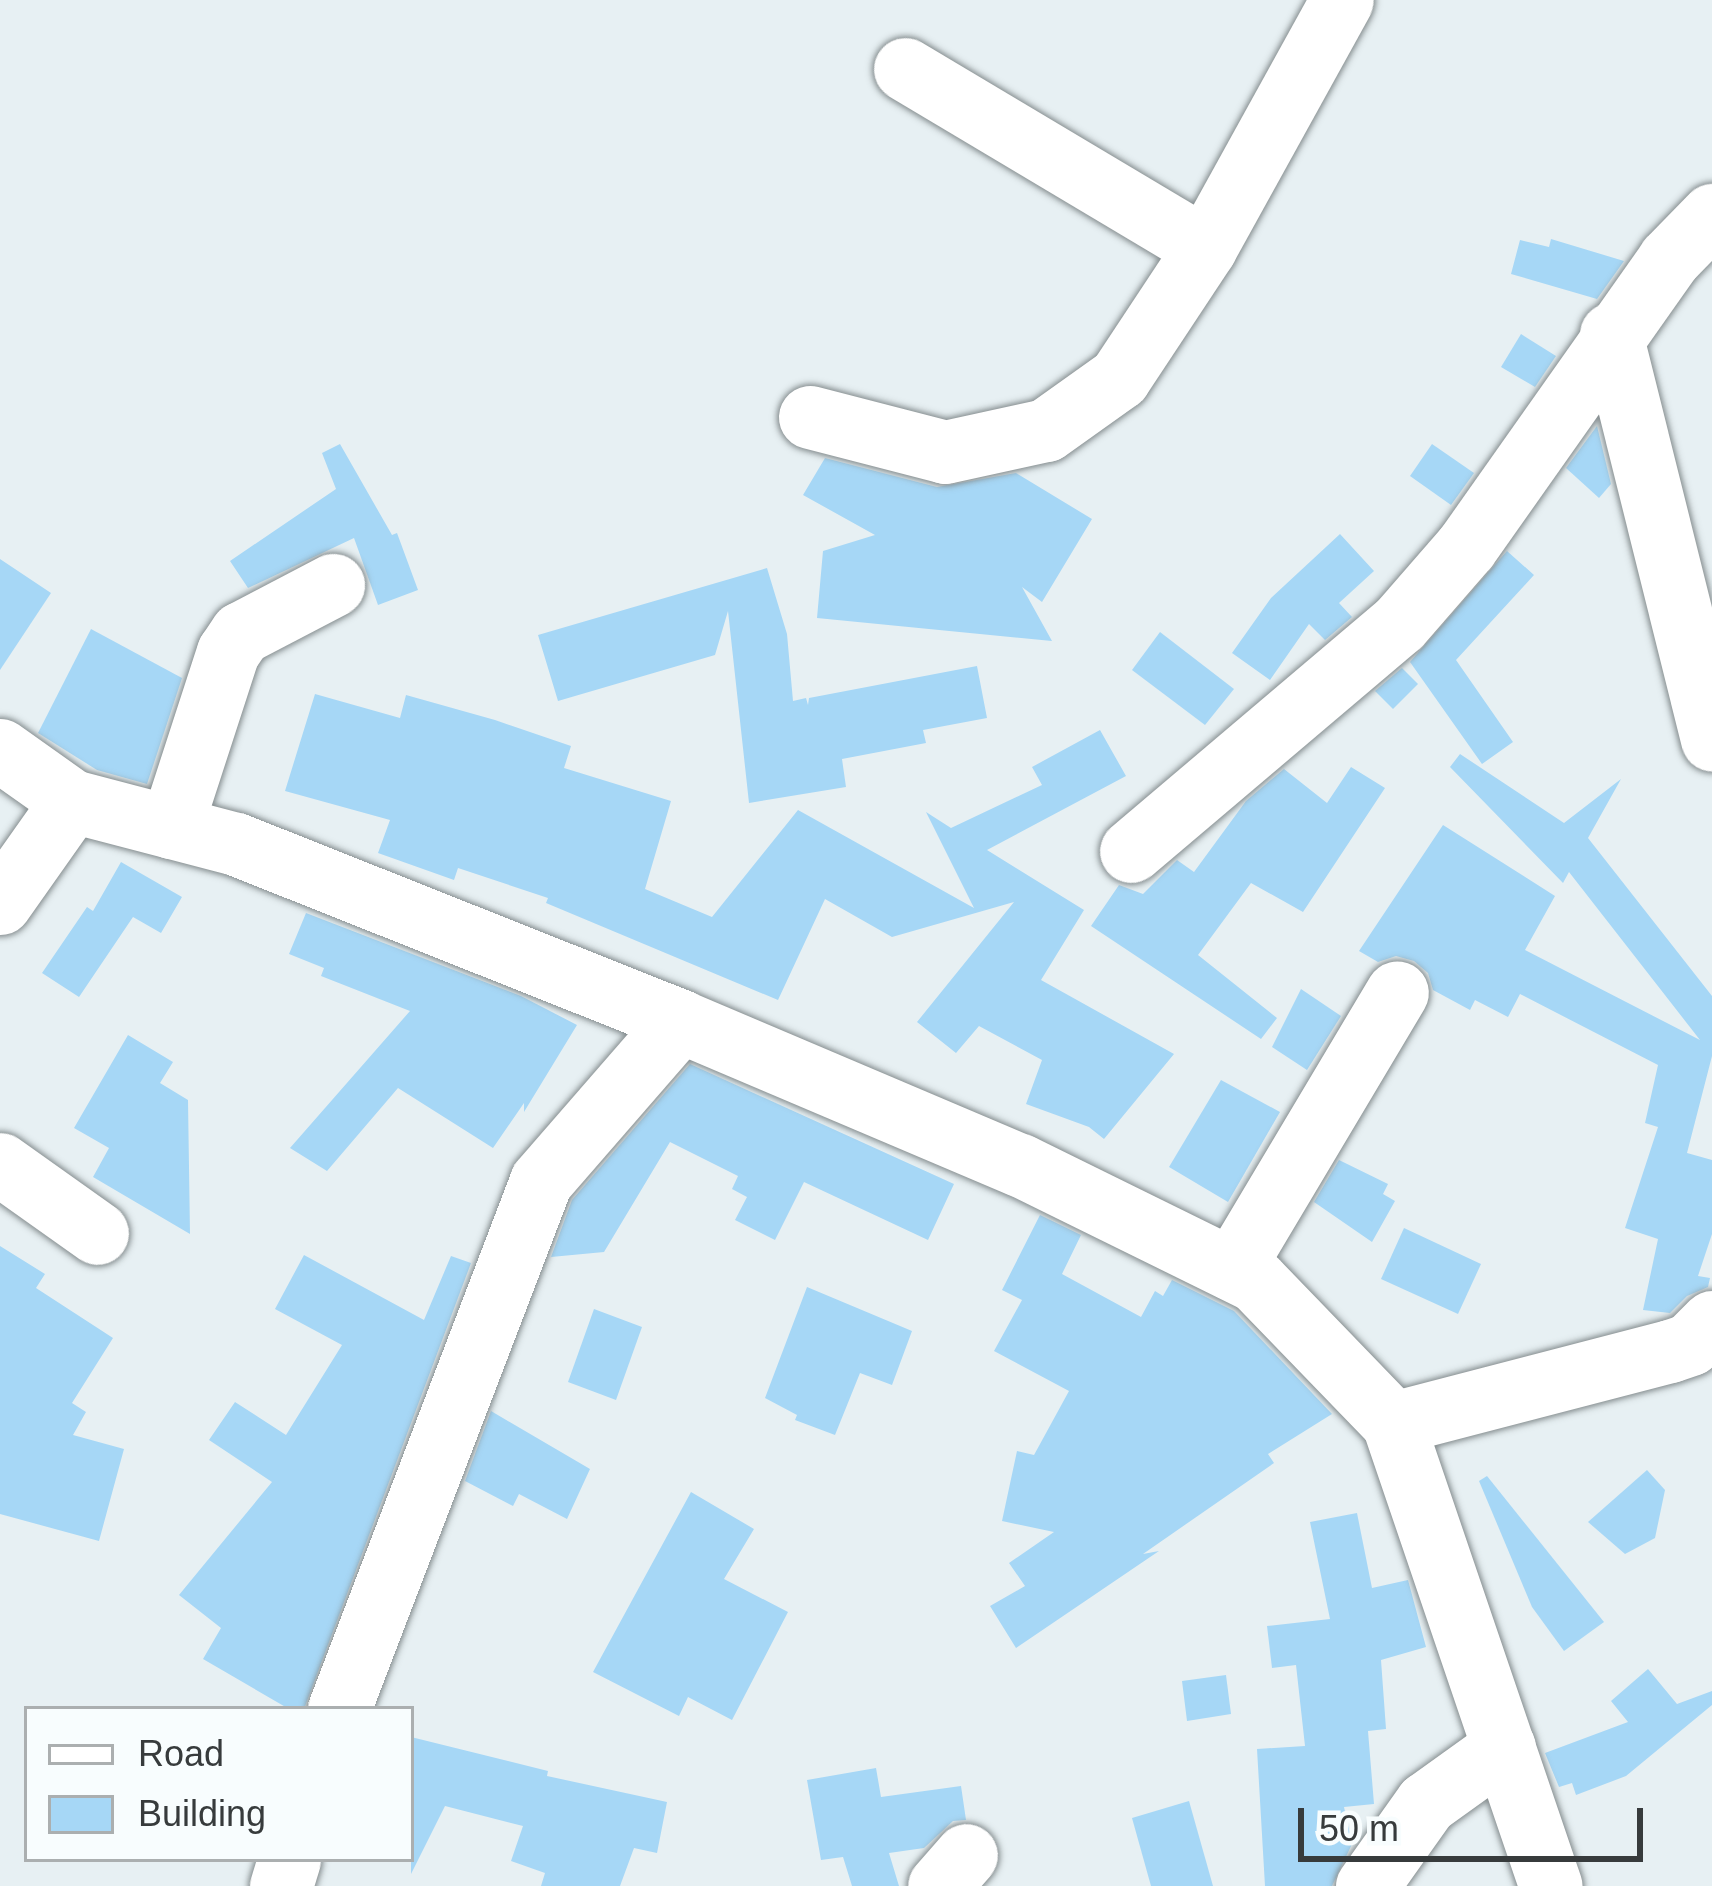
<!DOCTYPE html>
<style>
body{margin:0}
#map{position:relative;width:1712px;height:1886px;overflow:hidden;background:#e7f0f3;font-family:Arial,sans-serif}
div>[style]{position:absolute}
.building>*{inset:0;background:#a6d7f6}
.roads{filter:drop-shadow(0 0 3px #858d8f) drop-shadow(0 0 3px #858d8f)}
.minor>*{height:63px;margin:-31.5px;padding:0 31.5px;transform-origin:31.5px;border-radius:31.5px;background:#fff}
span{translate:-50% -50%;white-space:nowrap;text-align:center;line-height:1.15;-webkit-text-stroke:9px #f8fdfe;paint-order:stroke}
.legend{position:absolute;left:24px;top:1706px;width:390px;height:156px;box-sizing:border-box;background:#f8fdfe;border:3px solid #abafb0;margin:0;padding:15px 21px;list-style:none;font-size:36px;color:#373b3c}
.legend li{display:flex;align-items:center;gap:24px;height:60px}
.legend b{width:60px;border:3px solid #abafb0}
.scale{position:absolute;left:1298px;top:1808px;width:345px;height:54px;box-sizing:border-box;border:6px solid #373b3c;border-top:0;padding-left:15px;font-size:36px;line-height:42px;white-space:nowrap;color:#373b3c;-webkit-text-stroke:9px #f8fdfe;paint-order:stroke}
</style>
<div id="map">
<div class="building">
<div style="clip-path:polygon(1551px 239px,1624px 261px,1597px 299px,1511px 274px,1520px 240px,1549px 247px)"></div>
<div style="clip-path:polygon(1521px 334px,1556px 356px,1535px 387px,1501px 367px)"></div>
<div style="clip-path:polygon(1597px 426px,1611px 484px,1599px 498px,1566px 468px)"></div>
<div style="clip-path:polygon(340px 444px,392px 535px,397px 533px,418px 590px,378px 605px,354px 538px,248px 588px,230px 561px,336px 489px,322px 453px)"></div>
<div style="clip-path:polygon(1432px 444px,1474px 473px,1451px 505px,1410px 476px)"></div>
<div style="clip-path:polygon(825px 458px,937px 487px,1016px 473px,1092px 519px,1042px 602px,1022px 587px,1052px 641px,817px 618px,823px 551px,875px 535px,803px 495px)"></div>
<div style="clip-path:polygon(1340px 534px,1374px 571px,1339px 603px,1352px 617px,1325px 640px,1309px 624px,1270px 680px,1232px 653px,1271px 598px)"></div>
<div style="clip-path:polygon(1507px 551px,1534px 575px,1456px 660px,1513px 742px,1482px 764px,1410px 662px)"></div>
<div style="clip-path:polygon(0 559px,51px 593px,0 670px)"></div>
<div style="clip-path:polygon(767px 568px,787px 634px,793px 701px,806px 698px,808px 705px,809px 698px,977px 666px,987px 718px,923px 730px,926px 743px,842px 759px,846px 787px,749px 803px,728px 611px,715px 655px,558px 701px,538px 635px)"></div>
<div style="clip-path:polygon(91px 629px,182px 678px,147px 784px,97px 770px,38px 733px)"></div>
<div style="clip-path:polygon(1160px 632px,1234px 689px,1205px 725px,1132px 670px)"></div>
<div style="clip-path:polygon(1402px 668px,1418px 684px,1393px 709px,1375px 691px)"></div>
<div style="clip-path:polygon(315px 694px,400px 718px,406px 695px,495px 720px,571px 746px,564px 768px,671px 801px,645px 889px,712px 917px,798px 810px,974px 908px,926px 812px,951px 828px,1042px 785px,1032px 767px,1100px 730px,1126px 776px,987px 850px,1084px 910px,1041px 980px,1174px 1054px,1104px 1139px,1089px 1127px,1026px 1104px,1042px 1060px,979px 1026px,956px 1053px,917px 1022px,1014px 902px,892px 937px,825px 899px,778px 1000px,546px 903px,548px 898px,458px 868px,454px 880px,378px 853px,390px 820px,285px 791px)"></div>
<div style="clip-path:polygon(1460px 754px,1564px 823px,1621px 779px,1588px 838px,1712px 996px,1712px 1056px,1687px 1153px,1712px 1160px,1712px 1234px,1698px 1276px,1710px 1278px,1708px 1287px,1687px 1296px,1670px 1313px,1643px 1310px,1658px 1239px,1625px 1228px,1658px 1127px,1645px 1123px,1658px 1065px,1520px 994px,1508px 1017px,1475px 1000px,1470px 1010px,1433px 990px,1428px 973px,1414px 961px,1396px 956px,1378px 962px,1359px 951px,1443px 825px,1555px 896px,1525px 950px,1700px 1040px,1569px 872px,1563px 883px,1450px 767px)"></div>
<div style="clip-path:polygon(1351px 767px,1385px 788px,1303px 912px,1251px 883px,1198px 955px,1277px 1018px,1261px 1039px,1091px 926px,1119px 885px,1143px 894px,1177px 860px,1194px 872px,1246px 801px,1284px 769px,1327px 803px)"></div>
<div style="clip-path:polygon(121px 862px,182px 897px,161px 933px,133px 917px,79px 997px,42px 973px,87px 907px,93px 911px)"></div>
<div style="clip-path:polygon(306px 913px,521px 996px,577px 1025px,524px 1112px,524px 1103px,493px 1148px,398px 1088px,327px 1171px,290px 1148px,410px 1011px,321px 976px,324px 968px,289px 954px)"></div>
<div style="clip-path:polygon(1301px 989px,1341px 1016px,1307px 1070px,1272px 1047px)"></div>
<div style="clip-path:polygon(128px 1035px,173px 1062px,160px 1083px,188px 1100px,190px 1234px,93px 1177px,109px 1148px,74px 1128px)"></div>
<div style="clip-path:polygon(690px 1064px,954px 1184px,928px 1240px,804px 1182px,775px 1240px,735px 1220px,747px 1197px,732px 1189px,738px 1176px,670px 1142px,604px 1252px,551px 1257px,572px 1200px)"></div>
<div style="clip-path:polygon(1221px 1080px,1280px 1112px,1228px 1202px,1169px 1167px)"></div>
<div style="clip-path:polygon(1339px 1160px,1388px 1184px,1383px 1194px,1395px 1201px,1372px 1242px,1314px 1202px)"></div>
<div style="clip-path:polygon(1040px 1215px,1081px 1235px,1062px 1274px,1141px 1317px,1155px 1291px,1163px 1296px,1172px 1280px,1234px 1311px,1332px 1414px,1268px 1454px,1274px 1463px,1143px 1554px,1159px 1551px,1016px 1648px,990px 1606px,1025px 1586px,1009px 1563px,1054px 1532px,1002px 1521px,1017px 1451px,1034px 1455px,1069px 1391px,994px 1351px,1022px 1300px,1002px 1290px)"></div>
<div style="clip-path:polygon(1404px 1228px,1481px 1264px,1458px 1314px,1381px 1279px)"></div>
<div style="clip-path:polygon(0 1246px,45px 1274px,36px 1288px,113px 1338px,72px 1403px,86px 1412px,73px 1435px,124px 1449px,99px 1541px,0 1514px)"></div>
<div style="clip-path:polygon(304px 1255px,424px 1320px,451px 1256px,471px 1263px,304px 1709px,289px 1709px,203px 1659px,221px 1628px,179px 1595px,272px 1482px,209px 1440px,235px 1402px,286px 1435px,342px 1345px,275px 1309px)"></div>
<div style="clip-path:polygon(807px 1287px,912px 1331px,892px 1385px,860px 1373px,835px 1435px,795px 1420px,797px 1415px,765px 1398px)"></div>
<div style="clip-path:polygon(594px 1309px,642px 1327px,616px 1400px,568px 1382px)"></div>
<div style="clip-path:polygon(491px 1411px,590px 1469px,567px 1519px,519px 1494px,513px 1506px,465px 1481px)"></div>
<div style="clip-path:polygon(1647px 1470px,1665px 1490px,1655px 1538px,1625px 1554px,1588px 1522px)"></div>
<div style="clip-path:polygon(1487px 1476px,1604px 1622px,1564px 1651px,1532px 1607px,1479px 1481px)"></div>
<div style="clip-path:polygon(691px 1492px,754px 1529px,724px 1579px,788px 1612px,732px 1720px,688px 1697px,679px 1716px,593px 1672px)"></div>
<div style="clip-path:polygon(1357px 1513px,1372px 1588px,1408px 1580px,1426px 1647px,1381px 1660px,1386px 1729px,1368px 1731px,1374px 1804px,1344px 1807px,1352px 1844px,1332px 1886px,1265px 1886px,1257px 1749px,1305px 1746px,1296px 1665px,1272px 1668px,1267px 1626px,1330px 1619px,1310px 1522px)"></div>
<div style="clip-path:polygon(1648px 1669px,1677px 1704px,1712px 1691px,1712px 1705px,1626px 1776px,1576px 1795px,1572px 1783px,1559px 1787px,1545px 1753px,1628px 1722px,1611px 1701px)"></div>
<div style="clip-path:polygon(1226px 1675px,1231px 1714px,1187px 1721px,1182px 1681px)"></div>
<div style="clip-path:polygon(411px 1737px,548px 1771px,547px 1776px,667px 1802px,657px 1853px,634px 1848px,620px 1886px,541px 1886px,545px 1873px,511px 1861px,523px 1826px,445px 1806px,411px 1874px)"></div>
<div style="clip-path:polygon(876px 1768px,881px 1797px,961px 1786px,966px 1820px,953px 1821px,924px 1848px,889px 1853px,899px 1886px,852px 1886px,843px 1857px,821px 1860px,807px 1780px)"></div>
<div style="clip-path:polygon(1189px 1801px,1213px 1886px,1151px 1886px,1132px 1818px)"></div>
</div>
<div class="roads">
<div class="minor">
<div style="left:905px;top:69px;width:349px;rotate:30.8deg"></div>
<div style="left:1611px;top:334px;width:418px;rotate:76deg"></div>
<div style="left:810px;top:417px;width:139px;rotate:14.5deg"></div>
<div style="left:945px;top:452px;width:103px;rotate:-12.3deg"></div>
<div style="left:1046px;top:430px;width:90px;rotate:-35.5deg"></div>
<div style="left:1119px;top:378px;width:156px;rotate:-56.5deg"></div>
<div style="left:1205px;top:248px;width:283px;rotate:-61.1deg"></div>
<div style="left:0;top:750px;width:88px;rotate:35.3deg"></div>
<div style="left:72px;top:801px;width:170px;rotate:14.7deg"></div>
<div style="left:236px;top:844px;width:478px;rotate:21.7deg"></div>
<div style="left:680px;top:1021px;width:369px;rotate:23deg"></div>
<div style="left:1020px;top:1165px;width:263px;rotate:26.2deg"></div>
<div style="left:1256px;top:1281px;width:197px;rotate:46deg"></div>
<div style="left:1393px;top:1423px;width:489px;rotate:71.2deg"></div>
<div style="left:171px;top:827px;width:184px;rotate:-72deg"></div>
<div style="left:228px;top:652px;width:23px;rotate:-56deg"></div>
<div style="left:241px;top:633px;width:104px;rotate:-27.6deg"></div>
<div style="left:1131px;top:851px;width:351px;rotate:-40.3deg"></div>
<div style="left:1399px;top:624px;width:102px;rotate:-49deg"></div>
<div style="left:1466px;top:547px;width:352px;rotate:-54.8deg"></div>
<div style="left:1669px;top:259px;width:62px;rotate:-45.7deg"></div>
<div style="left:0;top:903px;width:125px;rotate:-54.8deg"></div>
<div style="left:0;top:1164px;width:119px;rotate:35.4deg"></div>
<div style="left:1232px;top:1269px;width:322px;rotate:-59.2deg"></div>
<div style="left:1393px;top:1423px;width:286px;rotate:-14.6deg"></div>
<div style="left:1670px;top:1351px;width:21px;rotate:-19deg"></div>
<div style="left:1690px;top:1344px;width:31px;rotate:-45deg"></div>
<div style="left:339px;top:1709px;width:565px;rotate:-69.06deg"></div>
<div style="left:541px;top:1181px;width:212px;rotate:-49deg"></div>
<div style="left:281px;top:1886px;width:28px;rotate:-73deg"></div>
<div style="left:939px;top:1886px;width:41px;rotate:-48.9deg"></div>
<div style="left:1367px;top:1886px;width:102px;rotate:-54.6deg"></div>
<div style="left:1426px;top:1803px;width:96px;rotate:-35.7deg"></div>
</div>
</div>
<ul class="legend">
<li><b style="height:15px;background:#fff"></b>Road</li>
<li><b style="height:33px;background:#a6d7f6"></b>Building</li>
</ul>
<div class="scale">50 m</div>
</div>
